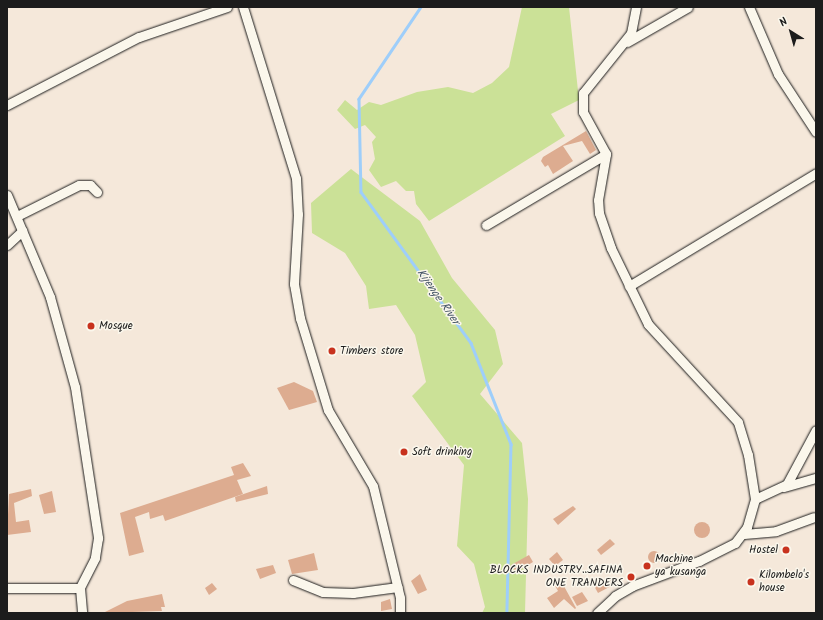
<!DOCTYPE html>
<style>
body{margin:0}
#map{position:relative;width:823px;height:620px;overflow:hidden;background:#f5e8da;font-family:Kalam,sans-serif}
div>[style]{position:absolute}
.green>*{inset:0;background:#cbe197}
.stream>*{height:2.5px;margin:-1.25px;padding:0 1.25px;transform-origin:1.25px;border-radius:1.25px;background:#9ecefa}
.building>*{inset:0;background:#ddac90}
.round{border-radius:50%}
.roads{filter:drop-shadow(0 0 1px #1c1c1c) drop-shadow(0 0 1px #1c1c1c)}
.minor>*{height:9px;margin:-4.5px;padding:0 4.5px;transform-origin:4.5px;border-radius:4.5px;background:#fbf7ec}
.dots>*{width:11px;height:11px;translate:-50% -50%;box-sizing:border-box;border:2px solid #fbf7ec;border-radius:50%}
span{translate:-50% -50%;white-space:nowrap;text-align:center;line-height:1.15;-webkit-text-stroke:3px #fbf7ec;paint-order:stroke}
.poi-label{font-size:11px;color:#1c1c1c}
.left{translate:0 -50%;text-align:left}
.right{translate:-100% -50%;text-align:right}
.water-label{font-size:12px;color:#4a5a6a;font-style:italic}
.frame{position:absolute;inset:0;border:8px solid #1c1c1c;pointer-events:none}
.north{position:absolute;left:771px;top:12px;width:40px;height:40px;-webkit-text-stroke:3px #fbf7ec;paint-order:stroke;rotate:323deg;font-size:11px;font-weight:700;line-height:16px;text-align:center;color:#1c1c1c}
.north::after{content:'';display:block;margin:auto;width:14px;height:18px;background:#1c1c1c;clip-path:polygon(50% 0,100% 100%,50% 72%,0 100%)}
</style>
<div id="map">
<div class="green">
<div style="clip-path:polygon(522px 7px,569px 7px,579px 100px,551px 114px,565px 136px,429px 221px,416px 204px,414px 191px,406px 191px,396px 181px,381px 187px,369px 170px,375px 159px,372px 142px,376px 137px,365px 125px,355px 129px,337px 110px,345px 100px,357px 110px,369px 102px,381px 105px,417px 92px,448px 87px,473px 93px,492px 83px,509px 67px)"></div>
<div style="clip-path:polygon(351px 169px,420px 221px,452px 278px,495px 330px,503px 364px,480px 394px,522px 443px,528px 499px,525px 613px,482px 613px,485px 607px,474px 564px,457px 546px,464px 465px,412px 396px,426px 382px,415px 335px,396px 305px,369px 309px,366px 286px,345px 253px,312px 233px,311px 203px)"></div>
</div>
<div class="stream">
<div style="left:421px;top:7px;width:111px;rotate:124deg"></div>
<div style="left:359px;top:99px;width:93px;rotate:88.8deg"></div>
<div style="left:361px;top:192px;width:187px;rotate:53.9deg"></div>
<div style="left:471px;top:343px;width:109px;rotate:68.4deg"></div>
<div style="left:511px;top:444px;width:169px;rotate:91.4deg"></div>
</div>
<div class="building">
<div style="clip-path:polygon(586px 131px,596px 150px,590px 154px,582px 141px,563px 146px,573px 161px,553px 174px,548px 165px,545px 167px,541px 161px,543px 157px)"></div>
<div style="clip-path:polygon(294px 382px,313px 391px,317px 402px,289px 410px,277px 388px)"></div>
<div style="clip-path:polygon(243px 463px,251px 476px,237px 480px,243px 494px,165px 521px,163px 515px,150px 519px,149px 512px,135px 517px,144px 552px,129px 556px,120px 513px,234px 475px,231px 467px)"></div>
<div style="clip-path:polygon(267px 486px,268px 494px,236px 502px,235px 497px)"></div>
<div style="clip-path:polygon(31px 489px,32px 496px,14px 503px,16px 522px,29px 520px,31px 532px,7px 535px,9px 494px)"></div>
<div style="clip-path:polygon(52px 491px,56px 512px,44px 514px,39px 495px)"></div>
<div style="clip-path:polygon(573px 506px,576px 509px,558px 525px,553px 519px)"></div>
<div class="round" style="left:694px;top:522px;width:16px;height:16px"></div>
<div style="clip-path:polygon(610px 539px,615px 544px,601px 555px,597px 550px)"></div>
<div class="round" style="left:648px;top:551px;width:12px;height:12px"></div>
<div style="clip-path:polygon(557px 552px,563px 560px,555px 566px,549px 559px)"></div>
<div style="clip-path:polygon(314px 553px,318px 570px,292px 574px,288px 560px)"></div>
<div style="clip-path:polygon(529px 555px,533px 562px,516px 572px,511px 565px)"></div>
<div style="clip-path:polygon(273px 565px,276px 573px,260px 579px,256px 569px)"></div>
<div style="clip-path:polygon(420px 574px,427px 590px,418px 594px,411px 581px)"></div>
<div style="clip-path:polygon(611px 577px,615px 584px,598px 593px,594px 586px)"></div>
<div style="clip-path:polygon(560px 579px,576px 608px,575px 609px,564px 599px,554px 608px,547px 598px,558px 591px,554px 584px)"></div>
<div style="clip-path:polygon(212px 583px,217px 589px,209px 595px,205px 588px)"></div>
<div style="clip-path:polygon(582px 592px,588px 601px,577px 606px,572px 597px)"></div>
<div style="clip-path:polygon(162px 594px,165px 607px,161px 607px,162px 611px,103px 613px,127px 601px)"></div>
<div style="clip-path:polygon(390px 599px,392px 609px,381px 611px,381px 602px)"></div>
</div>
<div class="roads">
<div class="minor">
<div style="left:243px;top:7px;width:179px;rotate:72.8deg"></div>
<div style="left:296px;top:178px;width:36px;rotate:87deg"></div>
<div style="left:298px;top:214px;width:70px;rotate:93.3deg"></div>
<div style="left:294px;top:284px;width:35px;rotate:80deg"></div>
<div style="left:300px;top:318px;width:96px;rotate:73.1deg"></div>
<div style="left:328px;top:410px;width:88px;rotate:59.4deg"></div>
<div style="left:373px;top:486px;width:115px;rotate:76.4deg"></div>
<div style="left:400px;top:598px;width:15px;rotate:90deg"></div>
<div style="left:749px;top:7px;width:73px;rotate:66.6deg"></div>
<div style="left:778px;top:74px;width:69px;rotate:56.8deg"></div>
<div style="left:627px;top:42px;width:70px;rotate:-29.8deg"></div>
<div style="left:7px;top:105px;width:148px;rotate:-27.3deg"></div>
<div style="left:139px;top:37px;width:93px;rotate:-18.8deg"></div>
<div style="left:7px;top:195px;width:111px;rotate:67.1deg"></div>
<div style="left:50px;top:297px;width:93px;rotate:74.5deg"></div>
<div style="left:75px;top:387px;width:153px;rotate:81.3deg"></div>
<div style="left:98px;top:538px;width:20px;rotate:99deg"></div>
<div style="left:95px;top:558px;width:34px;rotate:117deg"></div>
<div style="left:80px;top:588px;width:25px;rotate:85deg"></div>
<div style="left:17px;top:216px;width:69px;rotate:-26.6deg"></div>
<div style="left:79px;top:185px;width:11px"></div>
<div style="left:90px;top:185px;width:10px;rotate:45deg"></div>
<div style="left:486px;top:225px;width:139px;rotate:-30.6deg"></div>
<div style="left:7px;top:245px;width:21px;rotate:-43deg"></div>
<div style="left:629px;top:286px;width:218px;rotate:-31.1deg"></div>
<div style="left:784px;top:487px;width:33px;rotate:-16deg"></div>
<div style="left:755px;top:499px;width:35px;rotate:-25deg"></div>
<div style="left:787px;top:484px;width:61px;rotate:-61.8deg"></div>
<div style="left:744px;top:534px;width:32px;rotate:-5deg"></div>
<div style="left:776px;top:531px;width:40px;rotate:-20.2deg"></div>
<div style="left:293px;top:580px;width:32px;rotate:22deg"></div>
<div style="left:323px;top:592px;width:30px;rotate:2deg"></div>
<div style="left:353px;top:593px;width:45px;rotate:-7.6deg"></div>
<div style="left:7px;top:588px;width:73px"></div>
<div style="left:597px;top:613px;width:25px;rotate:-43deg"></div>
<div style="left:615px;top:596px;width:20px;rotate:-30deg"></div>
<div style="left:632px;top:586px;width:72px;rotate:-20.5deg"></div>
<div style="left:699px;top:561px;width:40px;rotate:-26.6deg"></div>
<div style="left:735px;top:543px;width:20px;rotate:-53deg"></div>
<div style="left:747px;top:527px;width:29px;rotate:-74deg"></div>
<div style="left:755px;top:499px;width:45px;rotate:-99deg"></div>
<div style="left:748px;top:455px;width:34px;rotate:-107deg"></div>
<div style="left:738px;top:422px;width:133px;rotate:-132.6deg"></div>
<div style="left:648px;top:324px;width:85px;rotate:-116deg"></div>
<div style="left:611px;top:248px;width:37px;rotate:-109deg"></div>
<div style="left:599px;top:213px;width:13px;rotate:-94deg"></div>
<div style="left:598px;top:200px;width:47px;rotate:-80.1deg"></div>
<div style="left:606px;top:154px;width:48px;rotate:-118.7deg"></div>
<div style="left:583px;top:112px;width:19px;rotate:-90deg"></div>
<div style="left:583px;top:93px;width:77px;rotate:-51.3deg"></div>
<div style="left:631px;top:33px;width:26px;rotate:-79deg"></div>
</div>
</div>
<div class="dots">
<div style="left:91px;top:326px;background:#c8321e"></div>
<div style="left:332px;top:351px;background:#c8321e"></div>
<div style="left:404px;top:452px;background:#c8321e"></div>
<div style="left:786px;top:550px;background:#c8321e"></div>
<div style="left:647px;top:566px;background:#c8321e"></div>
<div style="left:631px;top:577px;background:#c8321e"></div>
<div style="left:751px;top:582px;background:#c8321e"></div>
</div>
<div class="poi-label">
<span class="left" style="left:99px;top:326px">Mosque</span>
<span class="left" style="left:340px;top:351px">Timbers store</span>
<span class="left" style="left:412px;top:452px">Soft drinking</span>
<span class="right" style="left:778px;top:550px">Hostel</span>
<span class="left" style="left:655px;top:566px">Machine<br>ya kusanga</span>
<span class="right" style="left:623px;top:577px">BLOCKS INDUSTRY..SAFINA<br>ONE TRANDERS</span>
<span class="left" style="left:759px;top:582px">Kilombelo's<br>house</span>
</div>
<div class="water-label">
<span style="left:438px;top:297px;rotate:55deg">Kijenge River</span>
</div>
<div class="frame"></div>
<div class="north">N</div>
</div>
